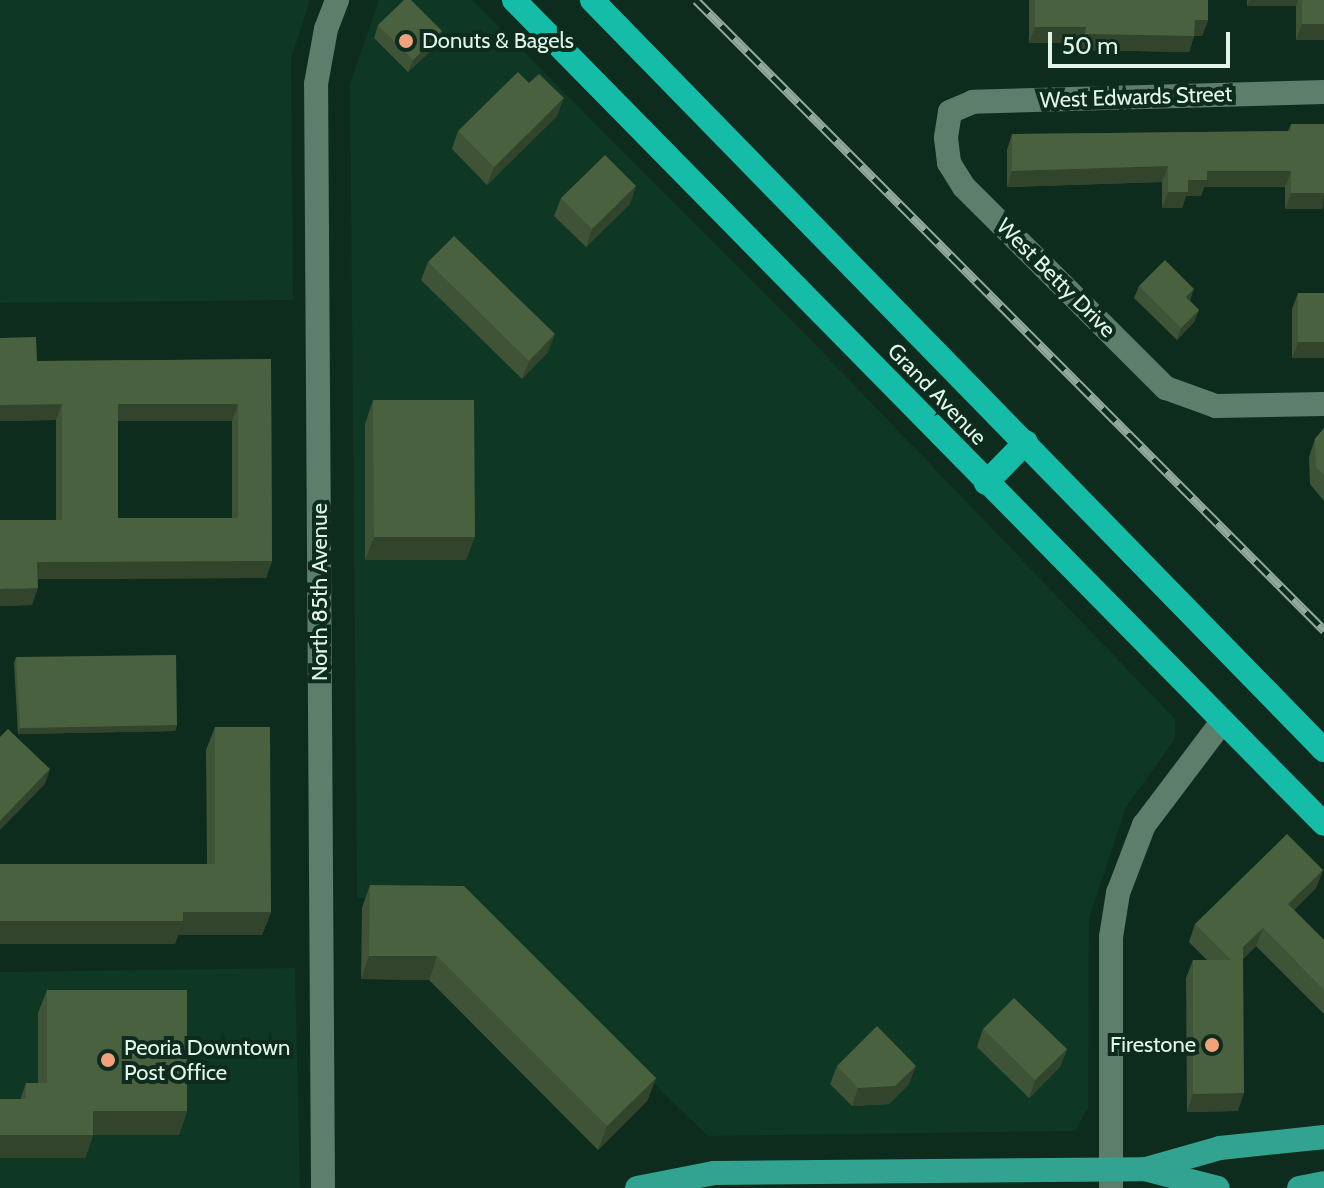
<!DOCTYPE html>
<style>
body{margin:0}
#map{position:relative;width:1324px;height:1188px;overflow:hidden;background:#0d2c1d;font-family:Cabin,sans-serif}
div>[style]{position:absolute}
.built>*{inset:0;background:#0e3724}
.minor>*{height:24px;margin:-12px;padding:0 12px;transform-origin:12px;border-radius:12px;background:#5d7e6b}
.major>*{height:24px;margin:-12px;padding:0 12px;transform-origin:12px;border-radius:12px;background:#32a390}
.highway>*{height:24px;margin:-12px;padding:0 12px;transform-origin:12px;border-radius:12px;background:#15bca8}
.rail>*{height:9px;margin-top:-4.5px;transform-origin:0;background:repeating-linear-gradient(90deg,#0d2c1d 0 18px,#92a99c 0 36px);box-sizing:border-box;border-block:2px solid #92a99c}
.wall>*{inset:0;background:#3f5336}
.shaded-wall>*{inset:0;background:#33442c}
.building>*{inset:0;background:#49613f}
.dots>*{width:22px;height:22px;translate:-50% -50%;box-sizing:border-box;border:4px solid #0d2c1d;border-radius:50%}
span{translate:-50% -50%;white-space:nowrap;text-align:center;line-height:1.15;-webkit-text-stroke:8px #0d2c1d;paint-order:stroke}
.poi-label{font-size:22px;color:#e3f5ea}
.left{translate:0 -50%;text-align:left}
.right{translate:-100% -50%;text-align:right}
.street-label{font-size:22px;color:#e3f5ea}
.scale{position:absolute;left:1048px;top:32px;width:182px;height:36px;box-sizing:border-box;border:4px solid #e3f5ea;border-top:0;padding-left:10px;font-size:24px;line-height:28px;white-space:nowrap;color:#e3f5ea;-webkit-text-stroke:6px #0d2c1d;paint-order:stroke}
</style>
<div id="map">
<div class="built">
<div style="clip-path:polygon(0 0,310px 0,291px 59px,293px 300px,0 303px)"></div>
<div style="clip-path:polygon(379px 0,472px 0,810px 339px,1175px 719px,1175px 739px,1126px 807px,1089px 918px,1088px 1108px,1075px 1131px,708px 1136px,458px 896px,357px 898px,350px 84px)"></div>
<div style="clip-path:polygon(295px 968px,300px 1188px,0 1188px,0 972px)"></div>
</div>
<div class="minor">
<div style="left:1324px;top:92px;width:351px;rotate:178.4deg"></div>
<div style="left:973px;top:102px;width:25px;rotate:157deg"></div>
<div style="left:950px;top:112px;width:26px;rotate:99deg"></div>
<div style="left:946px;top:138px;width:25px;rotate:83deg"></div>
<div style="left:949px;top:163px;width:28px;rotate:58deg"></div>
<div style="left:964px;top:187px;width:285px;rotate:44.9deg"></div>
<div style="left:1166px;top:388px;width:53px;rotate:19.8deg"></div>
<div style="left:1216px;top:406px;width:108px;rotate:-1.1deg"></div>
<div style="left:323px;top:1188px;width:1104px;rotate:-90.36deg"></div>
<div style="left:316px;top:84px;width:56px;rotate:-79.7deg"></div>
<div style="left:326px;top:29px;width:31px;rotate:-69deg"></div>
<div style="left:1111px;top:1188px;width:251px;rotate:-90deg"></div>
<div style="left:1111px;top:937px;width:45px;rotate:-81deg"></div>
<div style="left:1118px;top:893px;width:73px;rotate:-69.1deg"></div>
<div style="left:1144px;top:825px;width:129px;rotate:-52.9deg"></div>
</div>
<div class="major">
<div style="left:1146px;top:1169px;width:77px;rotate:-15.8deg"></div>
<div style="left:1220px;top:1148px;width:105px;rotate:-6deg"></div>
<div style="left:637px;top:1188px;width:78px;rotate:-11deg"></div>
<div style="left:714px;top:1173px;width:430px;rotate:-0.5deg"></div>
<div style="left:1144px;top:1169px;width:76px;rotate:14.4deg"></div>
<div style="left:1299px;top:1188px;width:25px;rotate:-11deg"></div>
</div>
<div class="highway">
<div style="left:514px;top:0;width:1155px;rotate:45.49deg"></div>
<div style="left:592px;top:0;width:1048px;rotate:45.7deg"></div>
<div style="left:986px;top:483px;width:57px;rotate:-45.7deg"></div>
</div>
<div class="rail">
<div style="left:696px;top:0;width:890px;rotate:45.09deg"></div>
</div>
<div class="wall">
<div style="clip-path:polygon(1029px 0,1208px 0,1208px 20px,1202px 36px,1194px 36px,1189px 52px,1080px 50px,1080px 43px,1029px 43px)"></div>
<div style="clip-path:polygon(1247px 0,1324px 0,1324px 40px,1296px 40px,1296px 6px,1247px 6px)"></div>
<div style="clip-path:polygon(378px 25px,438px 44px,408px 72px,374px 38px)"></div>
<div style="clip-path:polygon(557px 116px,487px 185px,452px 149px,458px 131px)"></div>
<div style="clip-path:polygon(1291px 124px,1324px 124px,1323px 209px,1285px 209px,1285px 187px,1204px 187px,1201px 196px,1186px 196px,1182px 208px,1162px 208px,1162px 182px,1007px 187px,1007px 150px,1012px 134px,1288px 131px)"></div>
<div style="clip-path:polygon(561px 198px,630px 204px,586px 247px,554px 216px)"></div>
<div style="clip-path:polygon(428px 262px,548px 352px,522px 379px,421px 280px)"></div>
<div style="clip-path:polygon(1139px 286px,1190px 301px,1199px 310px,1194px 322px,1177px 340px,1134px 298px)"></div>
<div style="clip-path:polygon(1298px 293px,1324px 358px,1292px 358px,1292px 309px)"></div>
<div style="clip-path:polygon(evenodd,0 338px,37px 361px,271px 359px,272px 561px,266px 578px,38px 579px,32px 605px,0 606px,56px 520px,56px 420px,0 421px,0 338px,118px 421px,232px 421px,232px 518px,118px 518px,118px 421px)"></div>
<div style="clip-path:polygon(373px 400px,466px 560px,365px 560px,365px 424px)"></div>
<div style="clip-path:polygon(1324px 428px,1324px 501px,1310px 484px,1309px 457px,1315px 439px)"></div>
<div style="clip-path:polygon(16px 657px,177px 725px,175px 731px,18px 734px,14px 663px)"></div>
<div style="clip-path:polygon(215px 727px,271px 912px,262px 935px,178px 935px,175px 944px,0 944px,207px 864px,206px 750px)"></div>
<div style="clip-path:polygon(1323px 870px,1316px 888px,1294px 910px,1324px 940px,1324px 1014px,1256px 946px,1243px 959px,1238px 1111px,1187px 1112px,1186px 978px,1193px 960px,1207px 960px,1189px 942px,1195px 924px)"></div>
<div style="clip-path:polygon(370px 885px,656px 1078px,647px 1101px,598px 1150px,429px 980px,361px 979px,362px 908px)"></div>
<div style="clip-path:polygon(47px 990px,187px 1111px,179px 1135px,93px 1135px,85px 1158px,0 1158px,26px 1083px,38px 1083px,38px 1013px)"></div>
<div style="clip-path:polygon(983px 1029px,1067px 1049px,1060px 1067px,1029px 1098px,977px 1047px)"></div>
<div style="clip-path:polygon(837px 1066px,909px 1084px,889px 1104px,852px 1106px,830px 1084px)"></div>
</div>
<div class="shaded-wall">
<div style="clip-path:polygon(1249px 0,1298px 0,1296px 6px,1247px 6px)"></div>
<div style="clip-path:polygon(1195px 20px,1208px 20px,1202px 36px,1194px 36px,1189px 52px,1080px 50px,1086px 34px)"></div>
<div style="clip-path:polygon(1302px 24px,1324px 24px,1324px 40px,1296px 40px)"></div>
<div style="clip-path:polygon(1035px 27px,1086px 27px,1080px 43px,1029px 43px)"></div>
<div style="clip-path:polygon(442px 31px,438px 44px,408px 72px,413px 60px)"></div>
<div style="clip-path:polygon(564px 98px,557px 116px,487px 185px,494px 167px)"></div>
<div style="clip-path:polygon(1168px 166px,1162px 182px,1007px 187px,1012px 171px)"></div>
<div style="clip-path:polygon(1207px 171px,1291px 171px,1285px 187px,1204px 187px,1201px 196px,1186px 196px,1182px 208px,1162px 208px,1168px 192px,1188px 180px)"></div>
<div style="clip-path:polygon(636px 186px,630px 204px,586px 247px,592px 229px)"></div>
<div style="clip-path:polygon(1291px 193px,1324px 193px,1323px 209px,1285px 209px)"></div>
<div style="clip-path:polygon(1194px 289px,1190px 301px,1186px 297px)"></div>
<div style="clip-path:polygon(1199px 310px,1194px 322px,1177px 340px,1181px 328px)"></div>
<div style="clip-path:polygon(555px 334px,548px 352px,522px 379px,529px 361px)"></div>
<div style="clip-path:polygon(1298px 342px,1324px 342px,1324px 358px,1292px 358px)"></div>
<div style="clip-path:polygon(62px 404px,56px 420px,0 421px,0 405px)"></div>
<div style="clip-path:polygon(118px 404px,238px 404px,232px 421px,112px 421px)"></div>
<div style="clip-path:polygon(374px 537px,475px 537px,466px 560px,365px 560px)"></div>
<div style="clip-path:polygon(272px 561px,266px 578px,31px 579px,37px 562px)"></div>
<div style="clip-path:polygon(38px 588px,32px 605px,0 606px,0 589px)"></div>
<div style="clip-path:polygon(177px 725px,175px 731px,18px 734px,20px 728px)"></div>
<div style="clip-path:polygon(50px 769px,45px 784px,0 830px,0 821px)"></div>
<div style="clip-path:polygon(1323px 870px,1316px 888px,1281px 922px,1288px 904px)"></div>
<div style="clip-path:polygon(183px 912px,271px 912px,262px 935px,178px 935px,175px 944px,0 944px,0 921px)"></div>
<div style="clip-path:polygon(1263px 928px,1256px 946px,1237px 965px,1243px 947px)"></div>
<div style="clip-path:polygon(369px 956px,437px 956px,429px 980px,361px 979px)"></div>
<div style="clip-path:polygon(1067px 1049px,1060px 1067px,1029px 1098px,1035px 1080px)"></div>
<div style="clip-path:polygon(916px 1066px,909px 1084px,889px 1104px,852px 1106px,858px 1088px)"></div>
<div style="clip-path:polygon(656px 1078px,647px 1101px,598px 1150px,607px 1126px)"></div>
<div style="clip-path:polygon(1244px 1093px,1238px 1111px,1187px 1112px,1193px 1094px)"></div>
<div style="clip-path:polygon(93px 1111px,187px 1111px,179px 1135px,85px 1135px)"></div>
<div style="clip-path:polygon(0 1135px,93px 1135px,85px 1158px,0 1158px)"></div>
</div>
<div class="building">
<div style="clip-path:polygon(404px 0,411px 0,442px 31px,413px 60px,378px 25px)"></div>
<div style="clip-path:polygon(1035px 0,1208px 0,1208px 20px,1195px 20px,1194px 36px,1086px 34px,1086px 27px,1035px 27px)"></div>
<div style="clip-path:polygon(1302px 0,1324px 0,1324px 24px,1302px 24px)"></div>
<div style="clip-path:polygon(518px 72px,529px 83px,539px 74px,564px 98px,494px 167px,458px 131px)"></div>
<div style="clip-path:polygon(1291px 124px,1324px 124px,1324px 193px,1291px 193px,1291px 171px,1207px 171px,1207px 180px,1188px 180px,1188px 192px,1168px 192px,1168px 166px,1012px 171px,1012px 134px,1291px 131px)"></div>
<div style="clip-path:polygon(605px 155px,636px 186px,592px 229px,561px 198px)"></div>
<div style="clip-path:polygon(454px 236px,555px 334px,529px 361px,428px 262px)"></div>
<div style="clip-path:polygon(1165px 260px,1194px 289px,1186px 297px,1199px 310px,1181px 328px,1139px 286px)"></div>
<div style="clip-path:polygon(1298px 293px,1324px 293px,1324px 342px,1298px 342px)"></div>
<div style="clip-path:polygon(evenodd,36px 337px,37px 361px,271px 359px,272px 561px,37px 562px,38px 588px,0 589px,0 520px,62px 520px,62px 404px,0 405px,0 338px,36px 337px,118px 404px,238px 404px,238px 518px,118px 518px,118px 404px)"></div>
<div style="clip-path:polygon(373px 400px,474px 400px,475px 537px,374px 537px)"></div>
<div style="clip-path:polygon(1324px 428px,1324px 475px,1316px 467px,1315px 439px)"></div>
<div style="clip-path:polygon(176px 655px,177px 725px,20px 728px,16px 657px)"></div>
<div style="clip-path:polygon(215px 727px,270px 727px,271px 912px,183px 912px,183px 921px,0 921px,0 864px,215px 864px)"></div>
<div style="clip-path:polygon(8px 729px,50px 769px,0 821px,0 737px)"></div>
<div style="clip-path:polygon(1287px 834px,1323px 870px,1288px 904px,1324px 940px,1324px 990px,1263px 928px,1243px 947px,1244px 1093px,1193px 1094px,1193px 960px,1231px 960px,1195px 924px)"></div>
<div style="clip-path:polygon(370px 885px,464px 886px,656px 1078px,607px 1126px,437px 956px,369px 956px)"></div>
<div style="clip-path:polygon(47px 990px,187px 990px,187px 1111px,93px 1111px,93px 1135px,0 1135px,0 1099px,26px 1099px,26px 1083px,47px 1083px)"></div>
<div style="clip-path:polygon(1014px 998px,1067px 1049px,1035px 1080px,983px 1029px)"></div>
<div style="clip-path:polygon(877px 1026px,916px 1066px,895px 1086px,858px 1088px,837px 1066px)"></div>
</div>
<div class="dots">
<div style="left:406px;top:41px;background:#f0a27a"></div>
<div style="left:1212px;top:1045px;background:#f0a27a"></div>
<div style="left:108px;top:1060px;background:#f0a27a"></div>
</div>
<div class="poi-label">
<span class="left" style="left:422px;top:41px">Donuts &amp; Bagels</span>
<span class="right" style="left:1196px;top:1045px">Firestone</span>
<span class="left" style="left:124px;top:1060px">Peoria Downtown<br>Post Office</span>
</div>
<div class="street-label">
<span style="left:1136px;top:97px;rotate:-2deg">West Edwards Street</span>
<span style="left:1056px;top:278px;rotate:45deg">West Betty Drive</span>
<span style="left:937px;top:394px;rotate:46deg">Grand Avenue</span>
<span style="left:320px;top:592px;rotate:-90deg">North 85th Avenue</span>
</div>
<div class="scale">50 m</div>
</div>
